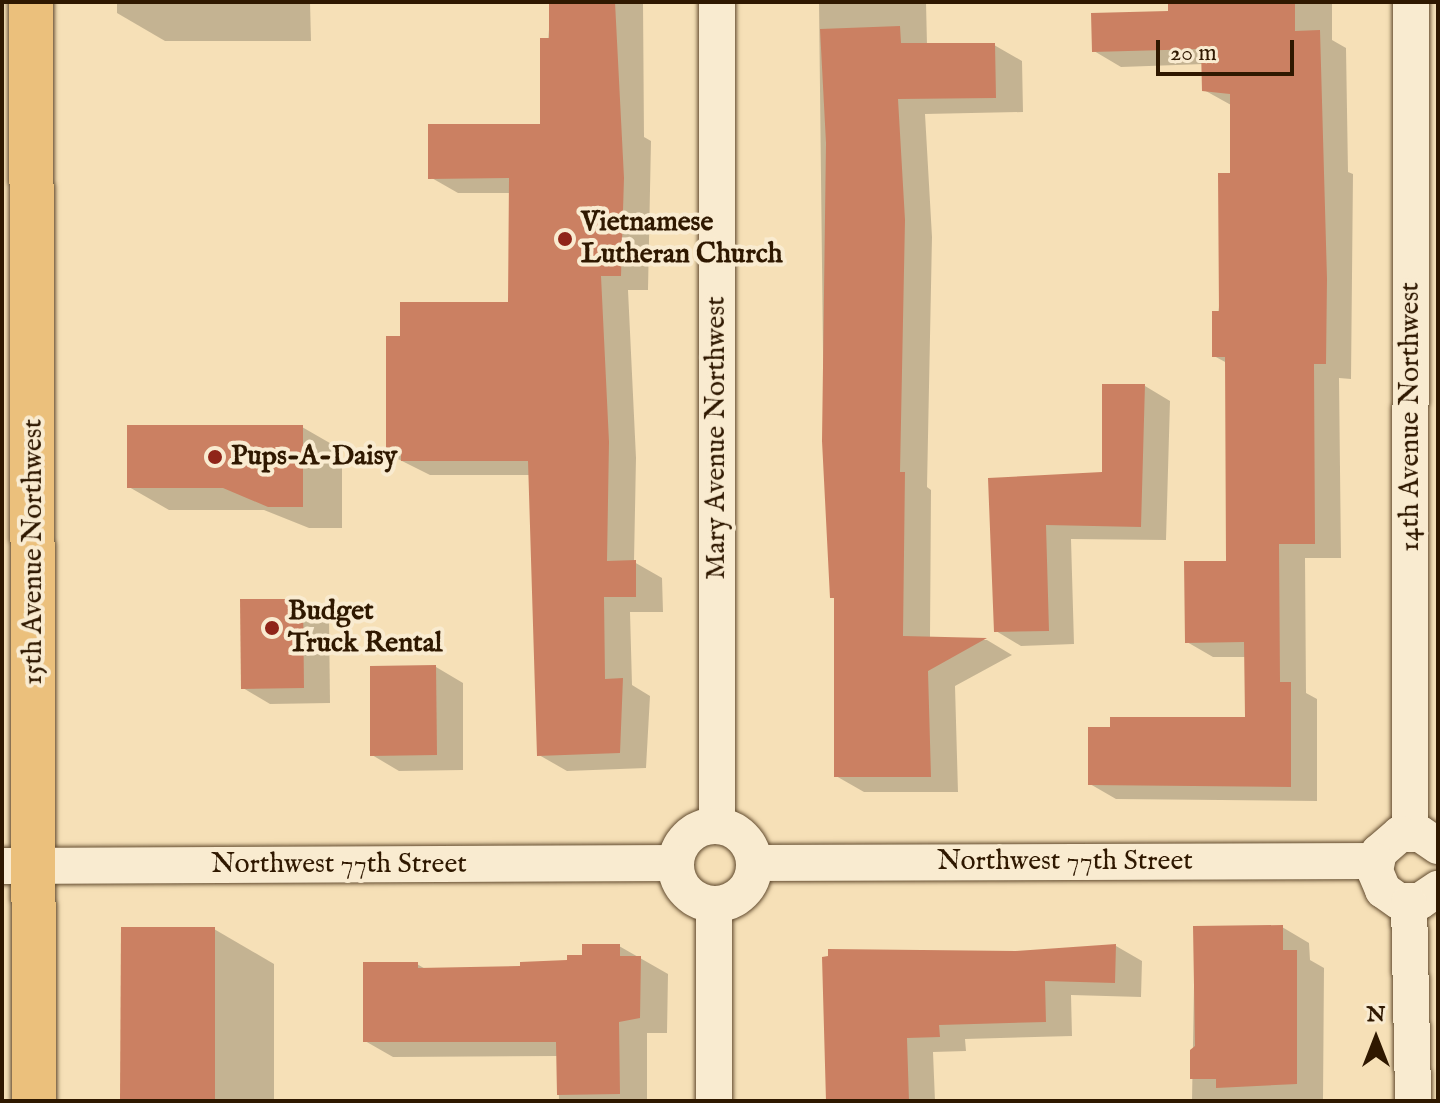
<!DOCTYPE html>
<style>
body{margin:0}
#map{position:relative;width:1440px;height:1103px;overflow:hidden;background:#f6e0b7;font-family:"IM FELL English",serif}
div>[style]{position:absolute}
.shadow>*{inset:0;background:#0003}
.building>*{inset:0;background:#cb8062}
.roads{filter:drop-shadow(0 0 2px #614a2e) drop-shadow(0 0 2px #614a2e)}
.street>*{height:36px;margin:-18px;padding:0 18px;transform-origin:18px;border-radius:18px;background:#f9ebd0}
.street>.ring{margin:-18px;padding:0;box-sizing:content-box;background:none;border:36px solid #f9ebd0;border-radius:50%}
.primary>*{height:44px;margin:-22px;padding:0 22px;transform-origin:22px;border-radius:22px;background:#ebc07c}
.dots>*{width:22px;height:22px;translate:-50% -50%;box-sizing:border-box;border:4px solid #f9ebd0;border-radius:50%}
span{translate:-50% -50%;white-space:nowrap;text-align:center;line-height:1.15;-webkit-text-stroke:8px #f9ebd0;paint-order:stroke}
.poi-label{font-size:28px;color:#2f1800;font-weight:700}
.left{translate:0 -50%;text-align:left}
.street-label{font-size:28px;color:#2f1800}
.frame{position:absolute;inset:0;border:4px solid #2f1800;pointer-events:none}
.north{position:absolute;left:1336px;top:999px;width:80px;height:80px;-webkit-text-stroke:6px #f9ebd0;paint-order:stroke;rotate:0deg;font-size:22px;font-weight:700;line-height:32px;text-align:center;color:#2f1800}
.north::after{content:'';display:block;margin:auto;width:28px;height:36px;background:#2f1800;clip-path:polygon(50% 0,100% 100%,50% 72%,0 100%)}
.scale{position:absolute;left:1156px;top:40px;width:138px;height:36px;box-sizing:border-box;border:4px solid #2f1800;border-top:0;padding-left:10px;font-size:24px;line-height:28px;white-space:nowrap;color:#2f1800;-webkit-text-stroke:6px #f9ebd0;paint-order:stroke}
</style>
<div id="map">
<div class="shadow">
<div style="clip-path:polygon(117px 2px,310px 2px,311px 41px,165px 41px,117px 13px)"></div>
<div style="clip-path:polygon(551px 2px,643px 2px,644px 137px,651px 141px,648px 290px,628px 290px,636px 458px,634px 562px,662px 578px,663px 612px,630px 612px,632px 685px,650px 696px,646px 768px,567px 771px,539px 755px,530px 475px,430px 475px,388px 454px,402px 338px,510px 304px,511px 193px,458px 193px,430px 177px,542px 126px)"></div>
<div style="clip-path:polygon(819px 2px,926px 2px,927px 45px,994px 45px,1022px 61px,1023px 112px,925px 114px,932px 237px,927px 487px,931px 490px,930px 639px,987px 640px,1012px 655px,955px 686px,958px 792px,864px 792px,836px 776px,836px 600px,824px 441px)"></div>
<div style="clip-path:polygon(1170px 2px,1332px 2px,1332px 40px,1346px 48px,1348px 172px,1353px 174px,1351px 379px,1339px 378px,1341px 558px,1305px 558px,1306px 693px,1317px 699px,1317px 801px,1116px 799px,1090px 784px,1247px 719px,1246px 657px,1213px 657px,1187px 642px,1228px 563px,1227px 363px,1214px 356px,1232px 175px,1231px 105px,1204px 90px,1204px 64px,1121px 67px,1094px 51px,1170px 13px)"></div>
<div style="clip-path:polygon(1145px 386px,1170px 401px,1166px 540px,1071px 539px,1074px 644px,1021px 646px,996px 631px,990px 480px,1104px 474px)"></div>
<div style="clip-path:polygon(302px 427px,342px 450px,342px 528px,309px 528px,264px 510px,169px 510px,129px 487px)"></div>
<div style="clip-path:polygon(302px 601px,329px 617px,330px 703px,270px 704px,243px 688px)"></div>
<div style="clip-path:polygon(436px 667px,463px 683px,463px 770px,399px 771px,372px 755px)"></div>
<div style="clip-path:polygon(1282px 927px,1309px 943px,1310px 960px,1324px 968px,1323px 1101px,1192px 1101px,1195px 928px)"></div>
<div style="clip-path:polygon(214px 929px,274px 964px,274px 1101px,122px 1101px)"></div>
<div style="clip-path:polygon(619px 946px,668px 974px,667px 1033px,647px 1033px,647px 1101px,559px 1101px,558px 1056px,393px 1057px,365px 1041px,417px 964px,427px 970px,522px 968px,569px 962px)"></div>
<div style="clip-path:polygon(1116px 946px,1142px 961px,1141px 997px,1071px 995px,1072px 1036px,965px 1039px,966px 1051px,933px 1052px,935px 1101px,821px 1101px,828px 1099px,830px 951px,1044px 951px)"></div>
</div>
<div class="building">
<div style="clip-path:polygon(549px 2px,615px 2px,624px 178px,621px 276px,601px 276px,609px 442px,607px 561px,636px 560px,636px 597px,604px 597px,605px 679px,623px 678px,620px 753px,537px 756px,528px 461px,401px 461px,401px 455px,386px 455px,386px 336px,400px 336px,400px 302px,508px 302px,509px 178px,428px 179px,428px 124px,540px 124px,540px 38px,549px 38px)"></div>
<div style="clip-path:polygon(1168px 2px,1295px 2px,1295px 31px,1320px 30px,1327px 279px,1326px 364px,1314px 364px,1315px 544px,1279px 544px,1280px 682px,1291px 682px,1291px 787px,1088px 785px,1088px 727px,1110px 727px,1110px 717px,1245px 717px,1244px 642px,1185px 643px,1184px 561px,1226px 561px,1225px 357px,1212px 357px,1212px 311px,1219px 311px,1218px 173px,1230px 173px,1230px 94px,1202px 91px,1201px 49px,1092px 52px,1091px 13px,1168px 11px)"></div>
<div style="clip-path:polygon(900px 26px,901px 43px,995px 43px,996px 98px,898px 99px,905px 220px,900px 472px,905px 472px,903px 636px,987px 638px,928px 671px,931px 777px,834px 777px,834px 598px,830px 598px,822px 441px,826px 143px,820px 29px)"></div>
<div style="clip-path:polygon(1102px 384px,1145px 384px,1141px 527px,1046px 525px,1049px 631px,994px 632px,988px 478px,1102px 472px)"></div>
<div style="clip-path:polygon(127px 425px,303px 425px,303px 507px,268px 507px,223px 488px,127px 488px)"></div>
<div style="clip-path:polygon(240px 599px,303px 599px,304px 688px,241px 689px)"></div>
<div style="clip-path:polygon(436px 665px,437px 755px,370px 756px,370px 666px)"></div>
<div style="clip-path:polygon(1283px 925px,1283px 950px,1297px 950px,1297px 1084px,1216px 1088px,1216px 1079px,1190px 1079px,1190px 1050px,1195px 1046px,1193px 926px)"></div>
<div style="clip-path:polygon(121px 927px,215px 927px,215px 1101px,120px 1101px)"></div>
<div style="clip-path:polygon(582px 944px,620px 944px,620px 956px,641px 956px,640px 1018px,619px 1022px,620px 1094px,557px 1095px,556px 1042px,363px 1042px,363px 962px,418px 962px,418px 968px,520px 966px,520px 962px,567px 960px,567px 955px,582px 955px)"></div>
<div style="clip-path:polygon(1116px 944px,1115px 983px,1045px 981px,1046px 1022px,939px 1025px,940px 1037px,907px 1038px,909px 1101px,826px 1101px,822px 957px,828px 956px,828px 949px,1016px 951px)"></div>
</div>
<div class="roads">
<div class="street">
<div style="left:717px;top:2px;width:824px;rotate:90deg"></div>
<div class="ring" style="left:676px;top:826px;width:42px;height:42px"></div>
<div style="left:1410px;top:833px;width:831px;rotate:-89.93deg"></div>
<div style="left:1438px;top:846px;width:22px;rotate:-146deg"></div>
<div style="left:1420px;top:834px;width:20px;rotate:180deg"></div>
<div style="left:1400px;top:834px;width:28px;rotate:139deg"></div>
<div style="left:1379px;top:852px;width:19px;rotate:102deg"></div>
<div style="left:1375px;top:871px;width:21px;rotate:67deg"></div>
<div style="left:1383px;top:890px;width:19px;rotate:35deg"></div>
<div style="left:1399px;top:901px;width:21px"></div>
<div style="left:1420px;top:901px;width:22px;rotate:-34deg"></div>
<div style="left:754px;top:863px;width:622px;rotate:-0.18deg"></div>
<div style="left:2px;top:866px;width:674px;rotate:-0.26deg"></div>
<div style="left:1409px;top:903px;width:198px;rotate:88.8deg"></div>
<div style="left:714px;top:904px;width:197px;rotate:90deg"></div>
</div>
<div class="primary">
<div style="left:31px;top:2px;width:1099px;rotate:89.84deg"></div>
</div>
</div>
<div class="dots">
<div style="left:565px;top:239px;background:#8f2418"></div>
<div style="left:215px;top:457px;background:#8f2418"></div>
<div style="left:272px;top:628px;background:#8f2418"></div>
</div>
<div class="poi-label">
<span class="left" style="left:581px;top:239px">Vietnamese<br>Lutheran Church</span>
<span class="left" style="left:231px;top:457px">Pups-A-Daisy</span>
<span class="left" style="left:288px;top:628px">Budget<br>Truck Rental</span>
</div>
<div class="street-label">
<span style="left:1411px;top:417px;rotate:-90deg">14th Avenue Northwest</span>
<span style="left:717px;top:438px;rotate:-90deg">Mary Avenue Northwest</span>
<span style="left:34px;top:552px;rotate:-90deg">15th Avenue Northwest</span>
<span style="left:1065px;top:862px">Northwest 77th Street</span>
<span style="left:339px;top:865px">Northwest 77th Street</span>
</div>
<div class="frame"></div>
<div class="north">N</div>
<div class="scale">20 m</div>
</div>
